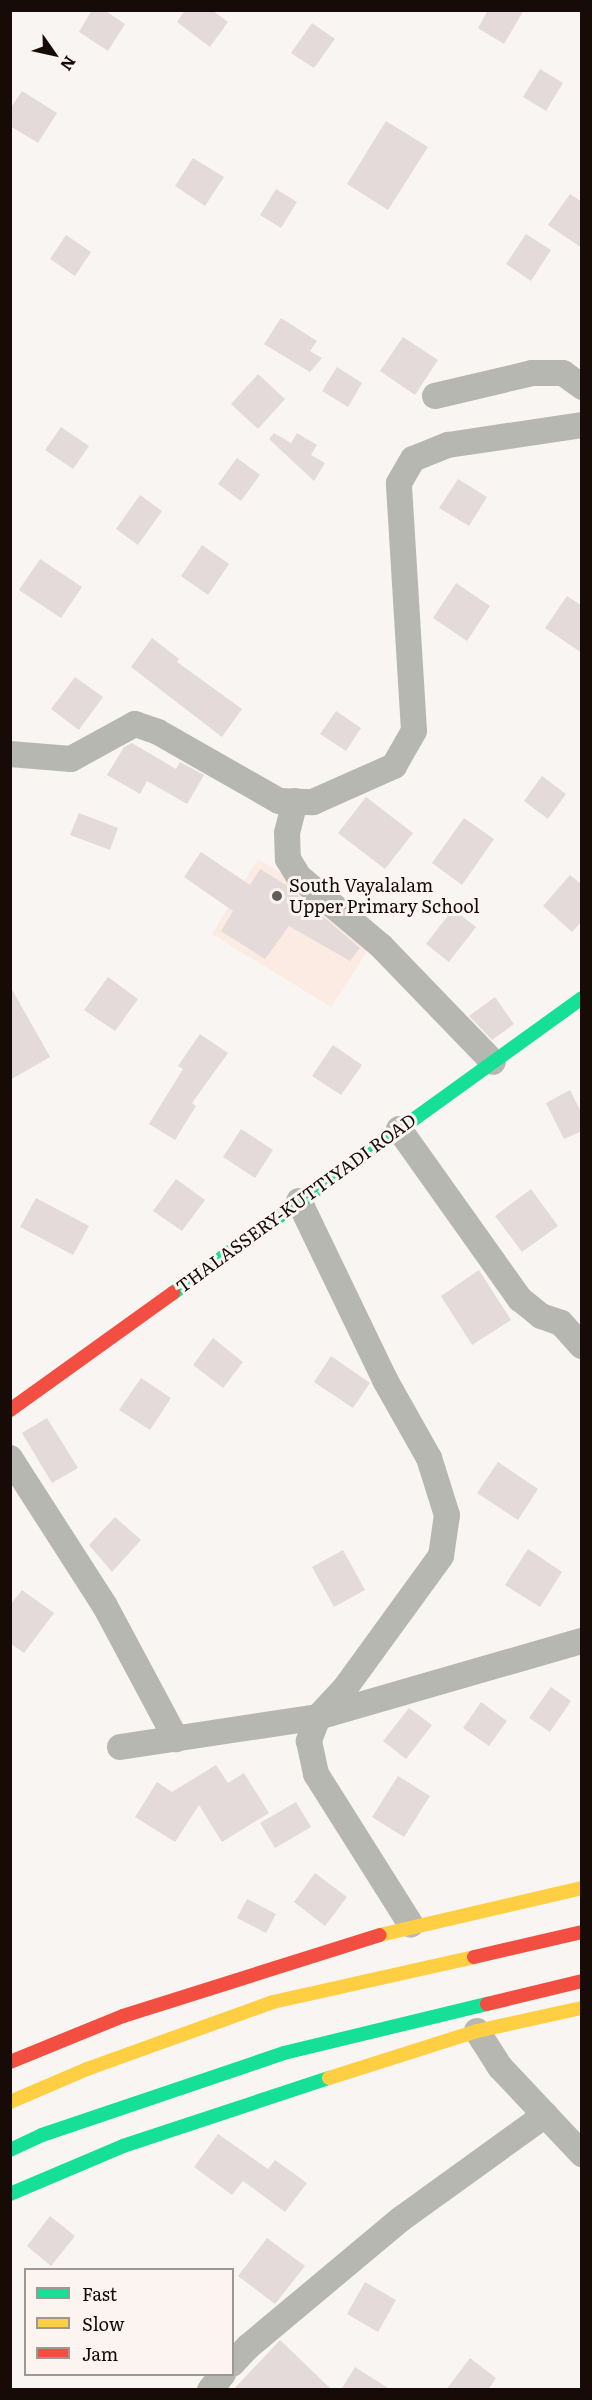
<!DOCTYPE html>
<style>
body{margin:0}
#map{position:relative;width:592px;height:2400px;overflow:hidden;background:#f8f5f3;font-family:Literata,serif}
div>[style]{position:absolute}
.built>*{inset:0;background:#fbebe3}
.building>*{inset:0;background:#e4dad9}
.street>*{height:26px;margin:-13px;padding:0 13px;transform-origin:13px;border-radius:13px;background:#b7b7b1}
.fast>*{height:14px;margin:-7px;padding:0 7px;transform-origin:7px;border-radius:7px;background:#16e098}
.slow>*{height:14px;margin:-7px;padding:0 7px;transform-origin:7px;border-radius:7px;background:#ffcf43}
.jam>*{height:14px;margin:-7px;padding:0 7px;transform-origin:7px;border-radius:7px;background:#f24e42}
.dots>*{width:16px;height:16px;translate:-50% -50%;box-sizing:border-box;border:3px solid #fbf4f0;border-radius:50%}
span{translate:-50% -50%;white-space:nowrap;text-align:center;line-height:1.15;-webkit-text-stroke:6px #fbf4f0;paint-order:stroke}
.poi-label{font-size:18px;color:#160b06}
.left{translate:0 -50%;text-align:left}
.street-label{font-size:18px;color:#160b06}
.frame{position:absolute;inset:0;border:12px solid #160b06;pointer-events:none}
.legend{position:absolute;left:24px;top:2268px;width:210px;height:108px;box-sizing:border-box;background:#fbf4f0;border:2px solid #9f9792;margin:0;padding:8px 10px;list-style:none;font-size:18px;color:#160b06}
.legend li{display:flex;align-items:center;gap:12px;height:30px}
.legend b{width:30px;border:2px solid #9f9792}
.north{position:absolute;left:24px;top:24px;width:60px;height:60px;-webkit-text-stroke:4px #fbf4f0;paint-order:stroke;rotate:124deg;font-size:16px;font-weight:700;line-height:24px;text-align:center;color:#160b06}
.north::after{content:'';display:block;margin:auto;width:21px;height:27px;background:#160b06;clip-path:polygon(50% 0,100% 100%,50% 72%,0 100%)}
</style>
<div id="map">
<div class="built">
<div style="clip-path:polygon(258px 859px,379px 933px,331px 1007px,212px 934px)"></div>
</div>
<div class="building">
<div style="clip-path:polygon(92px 10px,104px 10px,125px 24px,108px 51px,79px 32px)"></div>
<div style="clip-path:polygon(185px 10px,212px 10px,228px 22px,210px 47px,177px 22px)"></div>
<div style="clip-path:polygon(488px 10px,524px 10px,504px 44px,478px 28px)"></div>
<div style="clip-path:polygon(312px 23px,335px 39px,314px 68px,291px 53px)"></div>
<div style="clip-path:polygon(540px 69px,563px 83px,546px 111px,523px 97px)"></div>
<div style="clip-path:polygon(22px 91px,57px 113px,38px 143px,10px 126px,10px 109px)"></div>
<div style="clip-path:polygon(386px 121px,428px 147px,388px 210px,347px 184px)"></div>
<div style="clip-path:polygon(193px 158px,224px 177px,205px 206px,175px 186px)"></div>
<div style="clip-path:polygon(276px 189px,297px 202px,281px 228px,260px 215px)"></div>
<div style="clip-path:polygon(570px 194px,582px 202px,582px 248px,548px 225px)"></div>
<div style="clip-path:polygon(526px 234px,551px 250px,531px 281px,506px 264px)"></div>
<div style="clip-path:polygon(66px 235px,91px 252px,75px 276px,50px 259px)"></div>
<div style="clip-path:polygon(281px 318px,317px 341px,310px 351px,322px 358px,310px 372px,264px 344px)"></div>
<div style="clip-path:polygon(403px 337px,438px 360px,415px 395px,380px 371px)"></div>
<div style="clip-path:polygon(337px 367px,362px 383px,348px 407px,322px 391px)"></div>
<div style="clip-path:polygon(258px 374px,285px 399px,258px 429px,231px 404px)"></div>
<div style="clip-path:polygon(61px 427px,89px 446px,73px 469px,45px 450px)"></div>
<div style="clip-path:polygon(274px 433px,291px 443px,297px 433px,317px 445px,311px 455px,325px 463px,314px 481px,269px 439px)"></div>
<div style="clip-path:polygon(237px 458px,260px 475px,241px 501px,218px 484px)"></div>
<div style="clip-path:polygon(458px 479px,487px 497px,469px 526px,439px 508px)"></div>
<div style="clip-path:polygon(140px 495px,162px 511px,138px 545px,116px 529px)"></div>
<div style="clip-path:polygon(202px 545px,229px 564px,208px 595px,181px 576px)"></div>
<div style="clip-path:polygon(40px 559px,82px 587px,61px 618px,19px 590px)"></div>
<div style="clip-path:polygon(456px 583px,490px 606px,467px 641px,433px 618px)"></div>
<div style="clip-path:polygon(567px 596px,582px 606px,582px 653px,545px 628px)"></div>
<div style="clip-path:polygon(152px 638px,179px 659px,177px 662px,242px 709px,222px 737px,131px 667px)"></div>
<div style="clip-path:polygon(75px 677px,103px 697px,79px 730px,51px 709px)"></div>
<div style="clip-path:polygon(336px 711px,361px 728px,346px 751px,320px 734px)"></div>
<div style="clip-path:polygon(132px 743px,176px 769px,180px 762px,204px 775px,187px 804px,147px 781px,140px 794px,107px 775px,124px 747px)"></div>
<div style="clip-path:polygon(542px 776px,566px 794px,548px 819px,524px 801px)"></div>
<div style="clip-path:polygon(366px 797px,413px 833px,385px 869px,338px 833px)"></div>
<div style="clip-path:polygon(79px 813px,118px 828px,110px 850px,70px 835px)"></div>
<div style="clip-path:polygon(464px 818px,494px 839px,462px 885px,432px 863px)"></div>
<div style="clip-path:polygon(201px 852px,250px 885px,260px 869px,286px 885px,360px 948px,350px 961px,289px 926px,265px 959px,221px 931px,233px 911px,184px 877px)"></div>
<div style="clip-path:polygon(570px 875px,582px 885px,582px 921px,572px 932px,543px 906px)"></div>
<div style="clip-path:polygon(453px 909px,476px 927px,449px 962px,426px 944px)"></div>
<div style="clip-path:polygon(108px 977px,138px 999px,115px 1031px,84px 1010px)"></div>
<div style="clip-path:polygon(10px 986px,50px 1057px,10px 1080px)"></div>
<div style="clip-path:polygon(495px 997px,514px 1024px,492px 1040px,469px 1016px)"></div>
<div style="clip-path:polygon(200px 1034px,228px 1053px,192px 1103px,196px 1106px,175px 1140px,149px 1124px,183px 1069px,178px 1066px)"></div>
<div style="clip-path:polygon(333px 1045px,362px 1065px,341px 1095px,312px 1076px)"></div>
<div style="clip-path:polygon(570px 1090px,582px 1114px,582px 1131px,564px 1139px,546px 1103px)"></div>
<div style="clip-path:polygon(241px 1129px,273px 1150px,255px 1178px,223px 1157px)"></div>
<div style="clip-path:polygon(176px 1179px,205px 1200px,182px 1231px,153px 1211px)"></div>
<div style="clip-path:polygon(531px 1189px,558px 1226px,522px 1252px,495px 1216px)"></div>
<div style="clip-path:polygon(36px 1198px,89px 1226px,73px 1255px,20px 1227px)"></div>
<div style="clip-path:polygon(479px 1270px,511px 1320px,472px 1345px,441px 1296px)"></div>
<div style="clip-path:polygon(213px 1338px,243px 1362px,223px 1388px,193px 1365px)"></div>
<div style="clip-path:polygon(331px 1356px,370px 1383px,353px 1408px,314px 1382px)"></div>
<div style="clip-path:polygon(141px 1378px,171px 1398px,150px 1430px,119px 1410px)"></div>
<div style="clip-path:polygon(47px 1418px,78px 1468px,52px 1483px,22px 1433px)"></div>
<div style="clip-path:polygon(498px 1462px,538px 1489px,518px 1520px,477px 1493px)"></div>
<div style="clip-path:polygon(115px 1517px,141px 1540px,112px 1572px,89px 1545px)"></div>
<div style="clip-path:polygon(528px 1549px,562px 1572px,540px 1607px,505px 1585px)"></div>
<div style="clip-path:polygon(343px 1550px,365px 1590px,334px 1607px,312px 1567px)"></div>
<div style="clip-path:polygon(22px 1590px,54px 1613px,24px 1653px,10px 1643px,10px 1605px)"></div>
<div style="clip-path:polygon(551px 1687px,571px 1701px,550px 1732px,529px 1718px)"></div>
<div style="clip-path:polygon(481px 1702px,507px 1721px,489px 1746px,463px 1728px)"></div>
<div style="clip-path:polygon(409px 1708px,432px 1725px,406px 1759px,383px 1741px)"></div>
<div style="clip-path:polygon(216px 1765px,228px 1783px,244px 1773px,269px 1813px,222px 1842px,199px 1805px,175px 1842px,135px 1817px,157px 1782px,172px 1792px)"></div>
<div style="clip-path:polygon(398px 1776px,430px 1796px,404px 1837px,372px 1817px)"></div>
<div style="clip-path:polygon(296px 1802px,311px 1827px,275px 1848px,260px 1823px)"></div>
<div style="clip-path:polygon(315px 1873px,347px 1897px,325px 1926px,294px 1902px)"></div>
<div style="clip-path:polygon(247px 1899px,276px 1914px,266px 1933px,237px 1918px)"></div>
<div style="clip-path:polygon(218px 2134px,268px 2169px,275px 2160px,307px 2183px,285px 2212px,243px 2181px,232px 2195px,194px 2167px)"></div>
<div style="clip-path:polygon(50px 2216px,75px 2236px,51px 2266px,27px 2246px)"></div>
<div style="clip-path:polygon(267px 2238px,305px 2266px,275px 2304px,238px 2276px)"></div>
<div style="clip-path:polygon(365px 2282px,396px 2300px,378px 2332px,347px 2314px)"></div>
<div style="clip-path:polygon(280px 2340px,332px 2390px,233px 2390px)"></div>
<div style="clip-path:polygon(470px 2358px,496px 2378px,488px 2390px,446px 2390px)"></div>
<div style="clip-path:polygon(355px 2367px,391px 2390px,341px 2390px)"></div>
</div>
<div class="street">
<div style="left:435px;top:396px;width:100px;rotate:-13.3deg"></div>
<div style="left:532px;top:373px;width:31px"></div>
<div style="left:563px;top:373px;width:24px;rotate:36deg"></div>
<div style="left:10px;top:754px;width:61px;rotate:4.7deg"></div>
<div style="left:71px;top:759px;width:73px;rotate:-28.7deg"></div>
<div style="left:135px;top:724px;width:24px;rotate:19deg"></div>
<div style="left:158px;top:732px;width:139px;rotate:29.7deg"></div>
<div style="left:279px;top:801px;width:34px;rotate:2deg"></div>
<div style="left:313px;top:802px;width:89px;rotate:-24deg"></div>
<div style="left:394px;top:766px;width:40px;rotate:-60.3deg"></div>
<div style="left:414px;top:731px;width:248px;rotate:-93.5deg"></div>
<div style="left:399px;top:483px;width:28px;rotate:-60deg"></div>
<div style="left:413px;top:459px;width:38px;rotate:-22deg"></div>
<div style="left:448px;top:445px;width:135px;rotate:-8.5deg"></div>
<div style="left:295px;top:801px;width:33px;rotate:104deg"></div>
<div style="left:287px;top:833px;width:26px;rotate:88deg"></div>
<div style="left:288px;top:859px;width:21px;rotate:59deg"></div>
<div style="left:299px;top:877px;width:107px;rotate:40.1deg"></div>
<div style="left:381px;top:946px;width:161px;rotate:46deg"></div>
<div style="left:399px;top:1129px;width:209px;rotate:54.6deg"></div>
<div style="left:520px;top:1299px;width:27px;rotate:39deg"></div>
<div style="left:541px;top:1316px;width:21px;rotate:19deg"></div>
<div style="left:561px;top:1323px;width:31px;rotate:48deg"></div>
<div style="left:299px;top:1201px;width:199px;rotate:64.3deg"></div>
<div style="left:385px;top:1380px;width:90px;rotate:60.6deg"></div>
<div style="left:429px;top:1458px;width:60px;rotate:72.5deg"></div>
<div style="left:447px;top:1515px;width:41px;rotate:98.3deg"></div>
<div style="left:441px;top:1556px;width:163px;rotate:126deg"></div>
<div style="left:345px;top:1688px;width:40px;rotate:133deg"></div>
<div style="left:318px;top:1717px;width:26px;rotate:111deg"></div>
<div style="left:309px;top:1741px;width:34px;rotate:78deg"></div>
<div style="left:316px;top:1774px;width:178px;rotate:57.8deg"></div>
<div style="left:10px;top:1458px;width:176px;rotate:57.3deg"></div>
<div style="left:105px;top:1606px;width:151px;rotate:61.9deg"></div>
<div style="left:120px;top:1747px;width:200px;rotate:-8.6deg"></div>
<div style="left:318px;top:1717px;width:275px;rotate:-16.1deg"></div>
<div style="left:477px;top:2031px;width:43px;rotate:57.4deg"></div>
<div style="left:500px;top:2067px;width:120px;rotate:46.7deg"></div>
<div style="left:232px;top:2364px;width:25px;rotate:-47deg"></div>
<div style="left:249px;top:2346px;width:198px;rotate:-39.9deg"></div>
<div style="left:401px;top:2219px;width:178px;rotate:-35.8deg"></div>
<div style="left:210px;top:2390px;width:21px;rotate:-51deg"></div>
</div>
<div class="fast">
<div style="left:173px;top:1293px;width:504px;rotate:-35.8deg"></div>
<div style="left:10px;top:2150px;width:35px;rotate:-25deg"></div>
<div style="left:42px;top:2135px;width:256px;rotate:-18.7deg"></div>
<div style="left:284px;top:2053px;width:209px;rotate:-13.6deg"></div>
<div style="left:10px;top:2194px;width:123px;rotate:-23deg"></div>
<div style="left:123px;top:2146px;width:217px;rotate:-18.3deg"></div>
</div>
<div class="slow">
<div style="left:380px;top:1935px;width:207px;rotate:-13.1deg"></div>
<div style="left:329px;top:2078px;width:155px;rotate:-17.6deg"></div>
<div style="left:477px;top:2031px;width:107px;rotate:-12.4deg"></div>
<div style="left:10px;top:2102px;width:84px;rotate:-23.2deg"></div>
<div style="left:87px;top:2069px;width:198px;rotate:-19.8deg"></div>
<div style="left:273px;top:2002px;width:206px;rotate:-12.6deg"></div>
</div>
<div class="jam">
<div style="left:10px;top:1410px;width:201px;rotate:-35.7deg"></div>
<div style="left:474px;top:1957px;width:111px;rotate:-13deg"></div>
<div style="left:487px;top:2004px;width:98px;rotate:-13.6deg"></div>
<div style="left:10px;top:2062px;width:122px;rotate:-22.2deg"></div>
<div style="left:123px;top:2016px;width:269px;rotate:-17.5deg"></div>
</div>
<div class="dots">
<div style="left:277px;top:896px;background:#655d59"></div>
</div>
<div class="poi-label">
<span class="left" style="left:289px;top:896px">South Vayalalam<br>Upper Primary School</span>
</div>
<div class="street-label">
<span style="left:296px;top:1203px;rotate:-36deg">THALASSERY-KUTTIYADI ROAD</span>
</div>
<div class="frame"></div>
<ul class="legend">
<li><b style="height:8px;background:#16e098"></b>Fast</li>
<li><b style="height:8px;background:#ffcf43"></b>Slow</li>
<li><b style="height:8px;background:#f24e42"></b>Jam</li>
</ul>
<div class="north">N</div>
</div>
